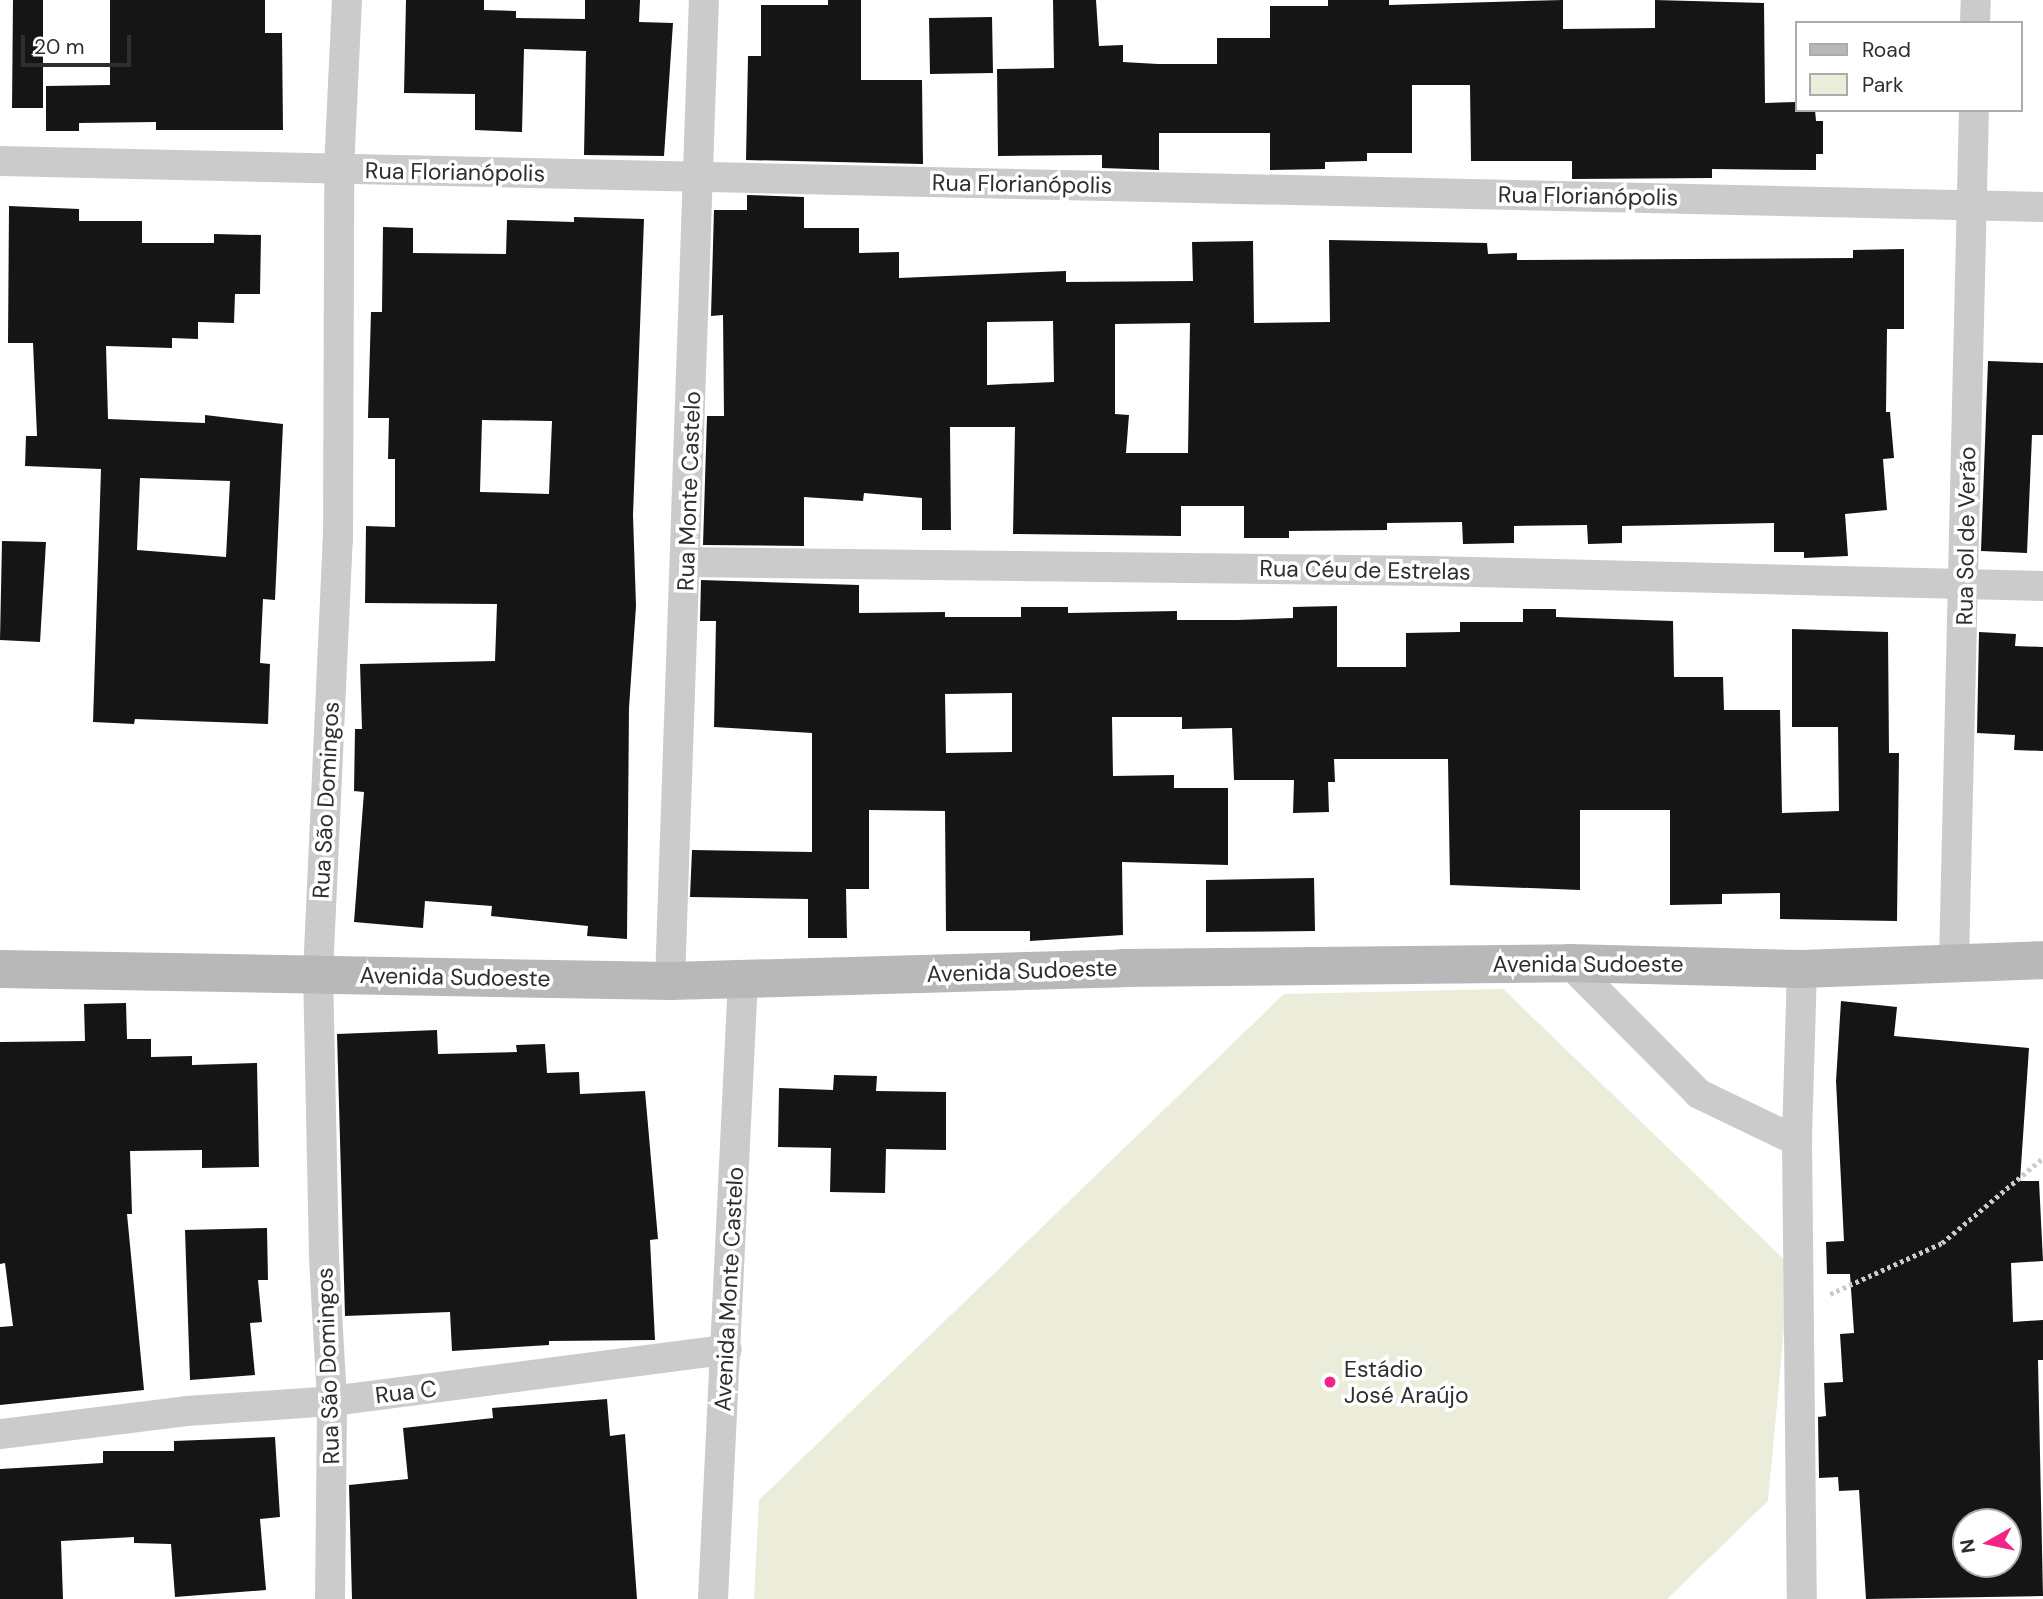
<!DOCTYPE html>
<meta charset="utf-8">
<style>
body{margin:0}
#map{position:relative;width:2043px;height:1599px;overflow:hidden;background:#fff;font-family:"DM Sans",sans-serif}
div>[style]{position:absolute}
.green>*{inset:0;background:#ececda}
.building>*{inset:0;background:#151515}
.path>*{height:4.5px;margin-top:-2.25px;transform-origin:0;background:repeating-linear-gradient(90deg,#cbcbcb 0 3.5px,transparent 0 7px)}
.street>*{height:30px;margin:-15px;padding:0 15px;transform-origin:15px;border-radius:15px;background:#cbcbcb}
.secondary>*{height:38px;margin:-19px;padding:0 19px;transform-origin:19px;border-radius:19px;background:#b8b8b8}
.dots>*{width:19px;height:19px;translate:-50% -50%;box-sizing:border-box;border:4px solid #fff;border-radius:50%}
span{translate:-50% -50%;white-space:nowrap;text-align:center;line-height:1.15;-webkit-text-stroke:7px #fff;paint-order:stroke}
.street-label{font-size:23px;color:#2e2e2e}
.poi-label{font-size:23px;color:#2e2e2e}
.left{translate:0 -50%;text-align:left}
.legend{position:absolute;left:1795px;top:21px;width:228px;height:91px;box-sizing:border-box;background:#fff;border:2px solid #ababab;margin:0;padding:9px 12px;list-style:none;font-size:21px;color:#2e2e2e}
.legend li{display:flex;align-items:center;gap:14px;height:35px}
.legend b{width:35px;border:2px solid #ababab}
.north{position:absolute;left:1952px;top:1508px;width:70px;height:70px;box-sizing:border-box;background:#fff;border:2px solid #ababab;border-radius:50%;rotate:261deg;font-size:19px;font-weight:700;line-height:28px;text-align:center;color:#2e2e2e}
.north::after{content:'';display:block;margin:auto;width:24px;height:32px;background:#f12488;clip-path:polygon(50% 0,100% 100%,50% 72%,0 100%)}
.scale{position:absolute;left:21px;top:35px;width:110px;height:32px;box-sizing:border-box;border:4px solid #2e2e2e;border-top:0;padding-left:9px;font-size:21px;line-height:24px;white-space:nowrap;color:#2e2e2e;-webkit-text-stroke:5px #fff;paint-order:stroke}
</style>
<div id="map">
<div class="green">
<div style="clip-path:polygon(1503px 989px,1790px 1265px,1768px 1501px,1667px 1599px,754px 1599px,759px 1500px,1284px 994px)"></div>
</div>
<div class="building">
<div style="clip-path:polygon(13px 0,43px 0,43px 108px,12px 108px)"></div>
<div style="clip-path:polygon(110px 0,265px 0,265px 33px,282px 33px,283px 130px,156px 130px,156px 122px,79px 123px,79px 131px,46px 131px,46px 86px,110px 85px)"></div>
<div style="clip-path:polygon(406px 0,484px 0,484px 10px,516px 11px,516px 18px,585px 19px,585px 0,640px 0,639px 22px,673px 23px,664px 156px,584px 155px,586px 51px,524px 49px,522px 132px,475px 130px,475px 94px,404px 93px)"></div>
<div style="clip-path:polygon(828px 0,861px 0,861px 80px,922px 80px,923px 164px,746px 160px,748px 56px,761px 56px,761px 5px,828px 5px)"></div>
<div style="clip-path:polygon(1053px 0,1096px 0,1099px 46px,1123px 45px,1123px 62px,1158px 64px,1217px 64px,1217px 38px,1270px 38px,1270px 6px,1328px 6px,1328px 0,1389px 0,1389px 5px,1563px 0,1563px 29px,1655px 28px,1655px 0,1764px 3px,1765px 103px,1796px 102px,1796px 110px,1815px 110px,1816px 121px,1823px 121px,1823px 154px,1816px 154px,1816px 170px,1712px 169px,1712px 178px,1572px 179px,1572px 161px,1471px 161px,1470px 85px,1412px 85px,1412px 153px,1367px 153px,1367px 161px,1325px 162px,1325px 169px,1270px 170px,1270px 133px,1159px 133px,1159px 170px,1102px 168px,1102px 155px,998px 156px,997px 69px,1054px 68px)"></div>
<div style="clip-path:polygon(992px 17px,993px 73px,930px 74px,929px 18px)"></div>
<div style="clip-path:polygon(evenodd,747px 195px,804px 197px,804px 228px,859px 228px,859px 253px,899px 252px,899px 278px,1066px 271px,1066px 282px,1193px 281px,1192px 242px,1253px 241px,1254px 323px,1330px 322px,1329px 240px,1487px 243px,1488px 254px,1517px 253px,1517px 260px,1853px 258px,1853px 250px,1904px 249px,1904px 329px,1887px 329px,1886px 412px,1890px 412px,1894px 458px,1883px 459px,1887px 510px,1845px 514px,1848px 556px,1804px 558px,1804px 552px,1774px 552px,1774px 523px,1622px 526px,1622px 543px,1588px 544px,1587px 525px,1514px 526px,1514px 543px,1463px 544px,1462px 522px,1387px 523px,1387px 530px,1289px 531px,1289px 538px,1244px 538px,1244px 506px,1181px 506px,1181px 536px,1013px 534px,1015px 427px,950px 427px,951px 530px,922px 530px,922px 498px,864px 493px,863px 501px,804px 497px,804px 546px,703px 545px,707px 416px,724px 416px,723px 315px,711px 316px,714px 210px,747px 210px,747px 195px,1053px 321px,1054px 382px,987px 385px,987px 322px,1053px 321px,747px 195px,1190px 323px,1188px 453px,1126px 453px,1129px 415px,1115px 414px,1115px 324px,1190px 323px)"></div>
<div style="clip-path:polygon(evenodd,9px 206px,79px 209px,79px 221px,142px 221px,142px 243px,214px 243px,214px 234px,261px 235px,260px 294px,235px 294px,234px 323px,198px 322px,198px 339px,172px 338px,172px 348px,106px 346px,108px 419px,205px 423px,205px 415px,283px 424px,275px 600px,263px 599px,260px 663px,270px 664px,268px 724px,135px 719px,134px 724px,93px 722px,101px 469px,25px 466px,26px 436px,37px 436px,33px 343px,8px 343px,9px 206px,140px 478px,230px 481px,226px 557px,137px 550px,140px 478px)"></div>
<div style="clip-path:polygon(evenodd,574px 217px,644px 219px,633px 515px,636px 606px,629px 708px,627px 939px,587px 936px,588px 926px,491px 916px,492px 906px,425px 901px,423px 928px,354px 922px,364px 792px,354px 791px,355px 729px,362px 729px,360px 664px,495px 661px,497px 604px,365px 603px,366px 526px,395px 527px,395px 459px,388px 459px,389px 418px,368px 418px,371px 312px,382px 312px,383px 227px,413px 228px,413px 253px,506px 254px,507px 220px,574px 222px,574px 217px,482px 420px,552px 421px,549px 494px,480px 492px,482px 420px)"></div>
<div style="clip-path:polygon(1988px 361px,2043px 363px,2043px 435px,2032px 435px,2027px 553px,1981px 551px)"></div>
<div style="clip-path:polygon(2px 541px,46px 542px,40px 642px,0 640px)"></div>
<div style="clip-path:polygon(evenodd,701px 580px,859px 585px,859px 613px,945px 612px,945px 617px,1021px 617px,1021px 607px,1068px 607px,1068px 613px,1177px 611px,1177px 620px,1237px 620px,1293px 618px,1293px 607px,1337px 606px,1337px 667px,1406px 667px,1406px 633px,1460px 632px,1460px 622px,1523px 622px,1523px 609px,1556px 609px,1556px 617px,1673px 621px,1674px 677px,1723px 677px,1724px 710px,1780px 710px,1782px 813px,1839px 811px,1838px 727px,1792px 727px,1792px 629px,1888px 632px,1889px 753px,1899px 753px,1897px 921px,1780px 919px,1780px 893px,1722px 894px,1722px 904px,1670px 905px,1670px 810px,1580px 810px,1580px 890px,1450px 885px,1448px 759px,1334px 759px,1335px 782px,1328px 782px,1329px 812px,1293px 813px,1294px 780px,1234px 780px,1232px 728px,1182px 729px,1182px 717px,1112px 717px,1113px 776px,1174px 775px,1174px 788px,1228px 788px,1228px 865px,1122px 862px,1123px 935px,1030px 941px,1030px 931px,946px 931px,945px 811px,869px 810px,869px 889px,846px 889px,847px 938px,808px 938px,808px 899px,690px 897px,692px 850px,812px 852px,812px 733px,714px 727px,716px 621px,700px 621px,701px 580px,1012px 693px,1012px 752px,946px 753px,945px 694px,1012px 693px)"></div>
<div style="clip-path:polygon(1979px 632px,2016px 634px,2015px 646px,2043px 647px,2043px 751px,2014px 750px,2015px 735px,1977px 733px)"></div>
<div style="clip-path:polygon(1314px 878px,1315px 931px,1206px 932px,1206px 880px)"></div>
<div style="clip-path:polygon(evenodd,1841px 1001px,1897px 1007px,1894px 1036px,2029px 1048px,2020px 1181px,2039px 1181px,2043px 1261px,2011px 1263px,2013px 1322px,2043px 1320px,2043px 1360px,2038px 1360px,2043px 1596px,1866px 1599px,1859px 1490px,1839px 1491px,1838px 1477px,1819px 1478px,1818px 1417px,1826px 1416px,1824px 1383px,1843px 1382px,1840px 1334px,1854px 1333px,1850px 1274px,1827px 1274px,1826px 1242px,1844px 1241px,1836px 1081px,1841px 1001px,1966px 1522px,2008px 1522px,2008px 1564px,1966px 1564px,1966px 1522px)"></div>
<div style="clip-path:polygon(126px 1003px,127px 1039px,151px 1039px,151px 1057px,192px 1056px,192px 1065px,257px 1063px,259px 1167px,202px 1168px,202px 1150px,130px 1151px,132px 1214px,127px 1214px,144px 1390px,0 1405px,0 1327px,13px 1326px,5px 1263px,0 1264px,0 1042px,85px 1041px,84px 1004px)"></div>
<div style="clip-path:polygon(437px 1030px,438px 1054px,517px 1052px,516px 1045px,545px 1044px,547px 1073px,579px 1072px,580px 1094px,645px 1091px,658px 1239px,650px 1240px,655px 1340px,549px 1341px,549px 1345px,452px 1351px,450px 1312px,345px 1316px,337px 1034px)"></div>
<div style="clip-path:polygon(834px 1075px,877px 1076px,876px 1091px,946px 1092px,946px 1150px,886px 1149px,885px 1193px,830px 1192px,831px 1148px,778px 1147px,779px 1088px,833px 1090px)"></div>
<div style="clip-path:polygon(267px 1228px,268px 1280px,258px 1280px,262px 1322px,250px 1323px,255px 1375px,190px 1380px,185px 1230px)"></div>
<div style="clip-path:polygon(607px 1399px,610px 1436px,625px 1434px,637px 1599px,352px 1599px,349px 1485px,408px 1479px,403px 1428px,493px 1418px,492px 1408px)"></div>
<div style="clip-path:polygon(275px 1437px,280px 1517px,260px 1519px,266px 1590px,175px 1597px,171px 1544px,134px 1543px,134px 1537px,61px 1541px,63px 1599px,0 1599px,0 1469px,103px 1463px,103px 1451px,174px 1451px,174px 1441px)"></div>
</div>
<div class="path">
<div style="left:1830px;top:1294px;width:123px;rotate:-24.5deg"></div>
<div style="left:1942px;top:1243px;width:132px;rotate:-40.1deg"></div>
</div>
<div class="street">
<div style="left:1975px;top:23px;width:23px;rotate:-88deg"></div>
<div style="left:0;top:161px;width:2044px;rotate:1.29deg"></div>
<div style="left:687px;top:562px;width:743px;rotate:0.69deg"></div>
<div style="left:1430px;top:571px;width:613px;rotate:1.4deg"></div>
<div style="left:1954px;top:962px;width:852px;rotate:-88.66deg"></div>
<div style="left:1569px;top:963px;width:185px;rotate:45.2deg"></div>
<div style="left:1699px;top:1094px;width:109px;rotate:25.6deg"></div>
<div style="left:1802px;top:969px;width:172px;rotate:91.7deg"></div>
<div style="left:1797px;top:1141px;width:458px;rotate:89.4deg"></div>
<div style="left:670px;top:981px;width:982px;rotate:-88.02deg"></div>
<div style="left:0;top:1434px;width:188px;rotate:-7deg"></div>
<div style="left:187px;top:1411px;width:145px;rotate:-3.9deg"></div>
<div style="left:332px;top:1401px;width:398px;rotate:-7.4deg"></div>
<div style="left:330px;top:1599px;width:198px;rotate:-89.4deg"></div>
<div style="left:332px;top:1401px;width:145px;rotate:-93.2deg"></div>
<div style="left:324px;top:1256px;width:282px;rotate:-91.2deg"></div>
<div style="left:318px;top:974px;width:434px;rotate:-87.4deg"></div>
<div style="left:338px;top:540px;width:371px;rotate:-89.8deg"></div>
<div style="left:339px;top:169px;width:169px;rotate:-87.3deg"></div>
<div style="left:713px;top:1599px;width:622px;rotate:-87.23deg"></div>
</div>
<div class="secondary">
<div style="left:0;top:969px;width:670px;rotate:1.03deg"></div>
<div style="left:670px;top:981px;width:452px;rotate:-1.6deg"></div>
<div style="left:1122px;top:968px;width:447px;rotate:-0.6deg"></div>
<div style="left:1569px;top:963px;width:233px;rotate:1.5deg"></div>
<div style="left:1802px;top:969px;width:241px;rotate:-2.1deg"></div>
</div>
<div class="dots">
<div style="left:1330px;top:1382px;background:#f12488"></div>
</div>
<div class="street-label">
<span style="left:455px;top:172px;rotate:1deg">Rua Florianópolis</span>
<span style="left:1022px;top:184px;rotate:1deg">Rua Florianópolis</span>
<span style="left:1588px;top:196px;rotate:1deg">Rua Florianópolis</span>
<span style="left:689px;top:491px;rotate:-88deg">Rua Monte Castelo</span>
<span style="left:1966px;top:536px;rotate:-89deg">Rua Sol de Verão</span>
<span style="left:1365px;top:570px;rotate:1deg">Rua Céu de Estrelas</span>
<span style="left:326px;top:800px;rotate:-87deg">Rua São Domingos</span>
<span style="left:1588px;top:964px">Avenida Sudoeste</span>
<span style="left:1022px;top:971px;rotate:-2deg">Avenida Sudoeste</span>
<span style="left:455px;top:977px;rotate:1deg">Avenida Sudoeste</span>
<span style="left:729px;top:1289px;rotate:-87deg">Avenida Monte Castelo</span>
<span style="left:328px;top:1366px;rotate:-92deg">Rua São Domingos</span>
<span style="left:406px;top:1392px;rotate:-7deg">Rua C</span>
</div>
<div class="poi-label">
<span class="left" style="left:1344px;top:1382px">Estádio<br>José Araújo</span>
</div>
<ul class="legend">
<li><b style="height:9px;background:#b8b8b8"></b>Road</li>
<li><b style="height:19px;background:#ececda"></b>Park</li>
</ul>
<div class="north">N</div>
<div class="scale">20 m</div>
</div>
